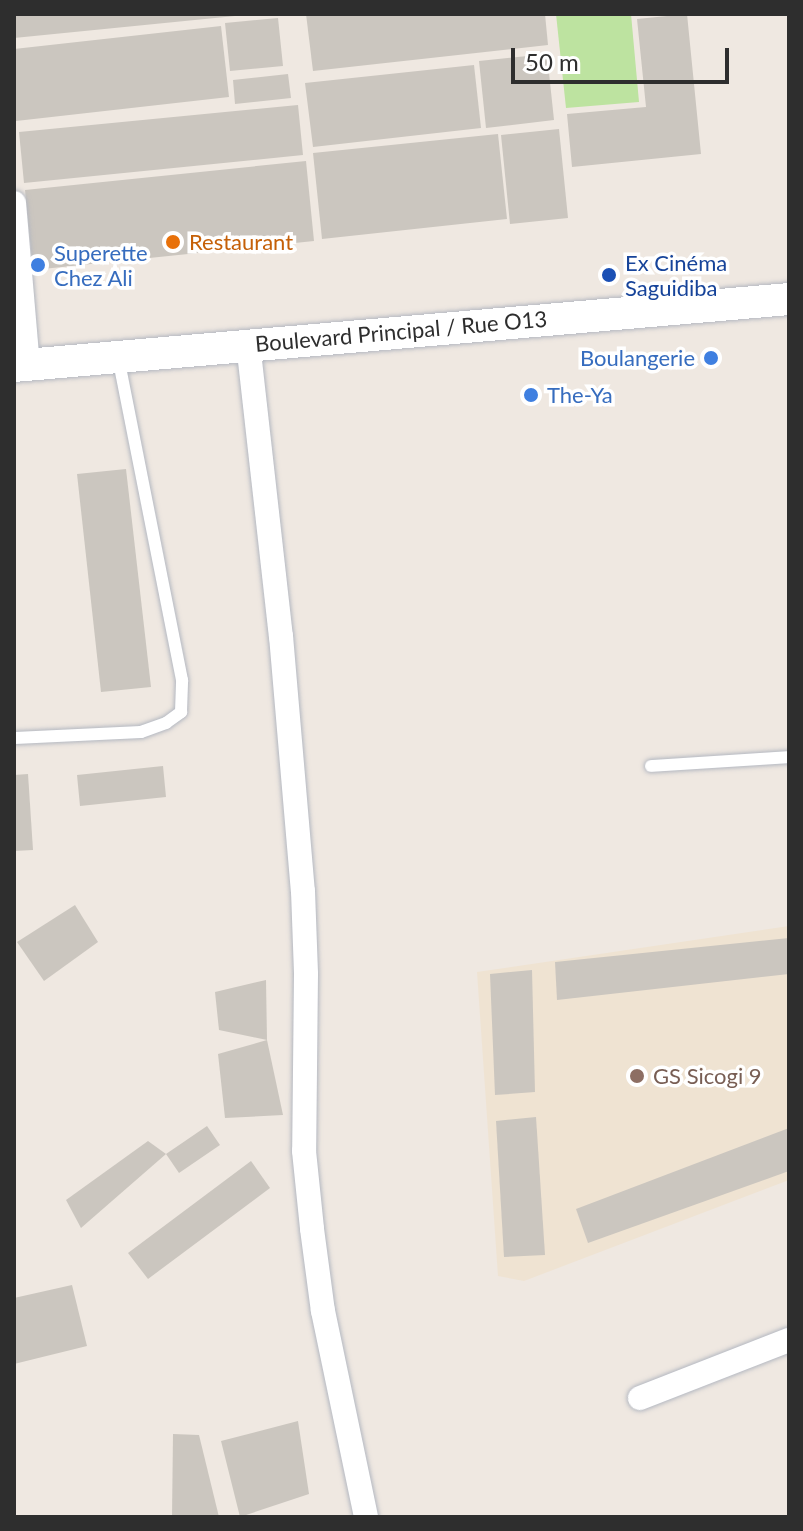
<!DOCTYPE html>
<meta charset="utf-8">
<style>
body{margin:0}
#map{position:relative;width:803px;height:1531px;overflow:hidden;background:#efe8e1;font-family:Lato,sans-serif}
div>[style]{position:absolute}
.education>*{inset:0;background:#efe3d2}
.green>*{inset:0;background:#bde3a0}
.building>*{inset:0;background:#cbc6bf}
.roads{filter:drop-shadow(0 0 2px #b4b8c1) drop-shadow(0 0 2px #b4b8c1)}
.lane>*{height:12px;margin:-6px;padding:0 6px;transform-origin:6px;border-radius:6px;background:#fff}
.street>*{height:24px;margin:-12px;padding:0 12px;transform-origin:12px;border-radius:12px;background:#fff}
.secondary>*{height:32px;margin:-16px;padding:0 16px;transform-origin:16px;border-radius:16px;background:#fff}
.dots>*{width:22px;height:22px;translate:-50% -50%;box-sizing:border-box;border:4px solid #fff;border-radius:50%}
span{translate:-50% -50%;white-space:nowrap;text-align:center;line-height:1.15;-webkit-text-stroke:7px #fff;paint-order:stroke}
.food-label{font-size:22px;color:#c56008}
.left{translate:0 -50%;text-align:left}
.shop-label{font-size:22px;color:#366cbe}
.right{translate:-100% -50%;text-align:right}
.transit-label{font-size:22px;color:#164399}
.street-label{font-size:22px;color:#2e2e2e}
.education-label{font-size:22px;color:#785e54}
.frame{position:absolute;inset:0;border:16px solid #2e2e2e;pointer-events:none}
.scale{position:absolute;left:511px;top:48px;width:218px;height:36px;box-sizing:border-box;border:4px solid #2e2e2e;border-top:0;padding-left:10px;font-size:24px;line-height:28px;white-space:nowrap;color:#2e2e2e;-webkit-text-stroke:6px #fff;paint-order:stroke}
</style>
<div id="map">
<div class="education">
<div style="clip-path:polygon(789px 926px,789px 1180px,524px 1281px,498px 1276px,477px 972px)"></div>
</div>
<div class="green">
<div style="clip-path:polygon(556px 14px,631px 14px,639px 102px,566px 108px)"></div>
</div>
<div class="building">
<div style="clip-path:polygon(14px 14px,235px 14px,235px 16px,14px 38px)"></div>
<div style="clip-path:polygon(306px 14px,545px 14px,548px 45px,313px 71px)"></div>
<div style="clip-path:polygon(687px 14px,701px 154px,572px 167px,567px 114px,646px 107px,637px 19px)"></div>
<div style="clip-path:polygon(278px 18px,283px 66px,230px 71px,225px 23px)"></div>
<div style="clip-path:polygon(221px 26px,229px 97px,16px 121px,14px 49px)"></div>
<div style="clip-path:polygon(547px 54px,554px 120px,486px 128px,479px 61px)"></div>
<div style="clip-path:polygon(474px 65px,481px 128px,313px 147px,305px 83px)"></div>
<div style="clip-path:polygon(288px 74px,291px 98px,235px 104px,233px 80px)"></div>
<div style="clip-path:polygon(298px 105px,303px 155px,24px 183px,19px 132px)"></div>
<div style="clip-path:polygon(559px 129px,568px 218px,510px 224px,501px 135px)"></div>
<div style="clip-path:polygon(498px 134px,507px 219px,322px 239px,313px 153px)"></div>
<div style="clip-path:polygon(306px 161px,314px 241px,33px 270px,25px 190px)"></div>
<div style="clip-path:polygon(126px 469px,151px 687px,101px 692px,77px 474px)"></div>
<div style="clip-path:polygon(163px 766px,166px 797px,80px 806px,77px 775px)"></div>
<div style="clip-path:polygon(28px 774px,33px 850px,14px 851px,14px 775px)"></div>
<div style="clip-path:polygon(75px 905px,98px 942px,44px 981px,17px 942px)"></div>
<div style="clip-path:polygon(789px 938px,789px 974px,557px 1000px,555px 962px)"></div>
<div style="clip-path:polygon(532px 970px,535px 1092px,495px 1095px,490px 974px)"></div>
<div style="clip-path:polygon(266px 980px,267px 1040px,219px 1030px,215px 992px)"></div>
<div style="clip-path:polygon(267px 1040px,283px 1115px,225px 1118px,218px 1054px)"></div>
<div style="clip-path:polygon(536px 1117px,545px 1255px,504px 1257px,496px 1121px)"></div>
<div style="clip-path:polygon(207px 1126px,220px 1145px,179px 1173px,166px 1154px)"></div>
<div style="clip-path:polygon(789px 1128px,789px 1171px,588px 1243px,576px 1209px)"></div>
<div style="clip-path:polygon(148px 1141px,166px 1154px,81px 1228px,66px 1200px)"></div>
<div style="clip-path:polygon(251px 1161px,270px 1188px,148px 1279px,128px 1253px)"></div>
<div style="clip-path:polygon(72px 1285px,87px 1346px,14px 1364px,14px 1298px)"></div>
<div style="clip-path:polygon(298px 1421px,309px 1494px,240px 1517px,221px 1441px)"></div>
<div style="clip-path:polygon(173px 1434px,199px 1435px,219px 1517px,172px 1517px)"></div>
</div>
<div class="roads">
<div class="lane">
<div style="left:15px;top:738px;width:126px;rotate:-2.7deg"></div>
<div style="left:141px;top:732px;width:27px;rotate:-20deg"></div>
<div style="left:166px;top:723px;width:19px;rotate:-36deg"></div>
<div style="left:181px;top:712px;width:32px;rotate:-88deg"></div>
<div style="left:182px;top:680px;width:329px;rotate:-101.2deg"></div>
<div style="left:651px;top:766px;width:138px;rotate:-3.7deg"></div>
</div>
<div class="street">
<div style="left:14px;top:203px;width:163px;rotate:85.1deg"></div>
<div style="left:248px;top:343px;width:295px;rotate:83.6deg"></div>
<div style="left:281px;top:636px;width:256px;rotate:85.1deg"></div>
<div style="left:303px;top:891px;width:83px;rotate:87.9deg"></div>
<div style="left:306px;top:974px;width:177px;rotate:90.6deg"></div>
<div style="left:304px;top:1151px;width:78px;rotate:84.1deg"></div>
<div style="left:312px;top:1229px;width:83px;rotate:82.4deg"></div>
<div style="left:323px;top:1311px;width:210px;rotate:78.2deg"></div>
<div style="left:640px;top:1398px;width:160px;rotate:-21.3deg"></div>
</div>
<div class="secondary">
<div style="left:14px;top:366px;width:778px;rotate:-4.94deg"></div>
</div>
</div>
<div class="dots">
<div style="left:173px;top:242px;background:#e8710a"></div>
<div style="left:38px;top:265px;background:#3f7fe0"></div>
<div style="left:609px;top:275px;background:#1a4fb4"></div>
<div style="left:711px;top:358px;background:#3f7fe0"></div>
<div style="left:531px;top:395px;background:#3f7fe0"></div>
<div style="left:637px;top:1076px;background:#8d6e63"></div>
</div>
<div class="food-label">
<span class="left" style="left:189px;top:242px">Restaurant</span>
</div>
<div class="shop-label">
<span class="left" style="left:54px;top:265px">Superette<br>Chez Ali</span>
<span class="right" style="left:695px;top:358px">Boulangerie</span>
<span class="left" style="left:547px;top:395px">The-Ya</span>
</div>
<div class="transit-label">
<span class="left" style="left:625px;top:275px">Ex Cinéma<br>Saguidiba</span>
</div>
<div class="street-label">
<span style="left:401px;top:331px;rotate:-5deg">Boulevard Principal / Rue O13</span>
</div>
<div class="education-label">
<span class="left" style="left:653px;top:1076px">GS Sicogi 9</span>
</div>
<div class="frame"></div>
<div class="scale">50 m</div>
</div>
